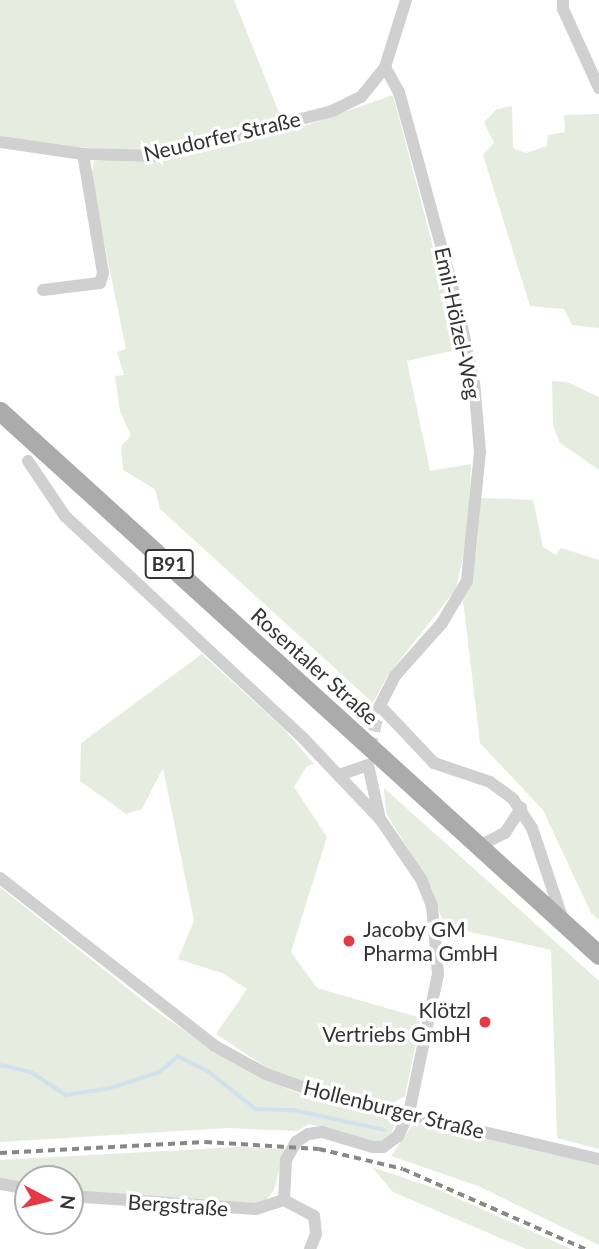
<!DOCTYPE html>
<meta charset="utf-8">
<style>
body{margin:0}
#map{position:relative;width:599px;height:1249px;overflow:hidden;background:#fff;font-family:Lato,sans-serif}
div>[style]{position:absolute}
.green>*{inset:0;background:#e6ecdf}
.stream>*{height:3.5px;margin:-1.75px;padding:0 1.75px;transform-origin:1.75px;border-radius:1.75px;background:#cfe2ee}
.street-tunnel>*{height:12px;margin-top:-6px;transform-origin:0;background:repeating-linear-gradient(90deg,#d6d6d6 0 12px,transparent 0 18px)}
.street>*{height:12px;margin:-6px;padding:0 6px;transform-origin:6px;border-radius:6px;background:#d0d0d0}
.primary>*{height:19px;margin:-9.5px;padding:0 9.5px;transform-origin:9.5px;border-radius:9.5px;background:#ababab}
.rail>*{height:3.5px;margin-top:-1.75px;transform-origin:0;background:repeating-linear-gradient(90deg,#888 0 7px,transparent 0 12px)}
.dots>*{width:19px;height:19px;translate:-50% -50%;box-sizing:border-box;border:4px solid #fff;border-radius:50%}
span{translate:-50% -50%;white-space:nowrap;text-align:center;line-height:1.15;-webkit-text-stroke:7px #fff;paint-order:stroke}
.shield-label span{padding:2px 5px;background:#fff;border:2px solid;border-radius:5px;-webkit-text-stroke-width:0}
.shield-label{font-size:19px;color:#333;font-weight:700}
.street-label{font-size:21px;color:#333}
.poi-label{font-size:21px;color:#333}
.left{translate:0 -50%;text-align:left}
.right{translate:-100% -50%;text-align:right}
.north{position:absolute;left:14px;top:1165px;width:70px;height:70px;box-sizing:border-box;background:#fff;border:2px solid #adadad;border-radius:50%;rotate:97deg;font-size:19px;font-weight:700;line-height:28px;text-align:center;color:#333}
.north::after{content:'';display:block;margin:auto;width:24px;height:32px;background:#e63946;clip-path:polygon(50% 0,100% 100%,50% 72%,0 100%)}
</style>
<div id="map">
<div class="green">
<div style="clip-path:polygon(0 0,234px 0,281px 118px,156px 151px,54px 146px,0 136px)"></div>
<div style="clip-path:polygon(393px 95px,460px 349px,407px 361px,430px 471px,471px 464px,468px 534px,456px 589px,388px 675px,373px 703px,160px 509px,155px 489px,123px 470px,121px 446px,131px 436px,120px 411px,115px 376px,124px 375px,117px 352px,126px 349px,91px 179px,94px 161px,183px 157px,290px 131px)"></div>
<div style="clip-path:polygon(512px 106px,513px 148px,526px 153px,547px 146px,548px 135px,565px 132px,564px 115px,599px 114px,599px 328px,572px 325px,564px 309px,530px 306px,483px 155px,494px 143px,484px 122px,497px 109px)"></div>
<div style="clip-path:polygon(552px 381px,567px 382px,599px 397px,599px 470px,560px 443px,553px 425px)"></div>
<div style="clip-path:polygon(481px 498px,533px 500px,543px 547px,556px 555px,561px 548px,599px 560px,599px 920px,591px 913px,543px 810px,480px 743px,463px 600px,476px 555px)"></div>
<div style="clip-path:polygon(202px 654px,284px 729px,314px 764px,307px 766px,294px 787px,327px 837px,291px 952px,317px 988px,421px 1018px,405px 1096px,392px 1104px,321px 1089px,269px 1069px,216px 1034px,247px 989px,222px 973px,178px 959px,194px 921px,163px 768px,142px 809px,126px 814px,80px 781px,81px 743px)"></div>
<div style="clip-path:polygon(384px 788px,599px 981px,599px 1149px,557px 1138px,551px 950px,444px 926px,432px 888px,386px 813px)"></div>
<div style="clip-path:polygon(0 887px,157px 1012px,211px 1048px,259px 1077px,320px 1102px,386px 1115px,395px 1122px,391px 1137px,379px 1143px,309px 1124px,297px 1131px,227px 1128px,0 1142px)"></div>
<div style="clip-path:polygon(421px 1123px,599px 1164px,599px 1245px,478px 1186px,391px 1156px,411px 1127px)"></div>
<div style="clip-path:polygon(238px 1147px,285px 1149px,274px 1190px,266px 1200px,251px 1204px,70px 1192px,70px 1179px,28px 1179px,28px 1184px,0 1179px,0 1160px)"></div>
<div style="clip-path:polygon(372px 1167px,437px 1189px,571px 1249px,526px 1249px,393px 1192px)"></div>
</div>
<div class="stream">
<div style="left:0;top:1065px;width:32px;rotate:13deg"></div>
<div style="left:31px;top:1072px;width:42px;rotate:33.3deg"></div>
<div style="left:66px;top:1095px;width:46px;rotate:-8.8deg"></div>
<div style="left:111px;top:1088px;width:52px;rotate:-18.1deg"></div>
<div style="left:160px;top:1072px;width:24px;rotate:-42deg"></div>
<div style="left:178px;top:1056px;width:34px;rotate:27deg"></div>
<div style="left:208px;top:1071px;width:61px;rotate:38.4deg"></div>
<div style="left:256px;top:1109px;width:37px;rotate:2deg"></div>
<div style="left:293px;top:1110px;width:94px;rotate:12.3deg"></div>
</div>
<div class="street-tunnel">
<div style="left:370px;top:749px;width:44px;rotate:-76.9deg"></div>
</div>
<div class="street">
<div style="left:563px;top:0;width:9px;rotate:90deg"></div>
<div style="left:563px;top:9px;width:87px;rotate:65.5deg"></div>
<div style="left:385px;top:67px;width:29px;rotate:61deg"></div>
<div style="left:399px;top:92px;width:216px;rotate:74.7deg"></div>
<div style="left:456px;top:300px;width:83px;rotate:77.5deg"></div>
<div style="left:474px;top:381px;width:71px;rotate:85.2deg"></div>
<div style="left:480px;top:452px;width:130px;rotate:95.8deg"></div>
<div style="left:467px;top:581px;width:49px;rotate:120.8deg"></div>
<div style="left:442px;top:623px;width:71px;rotate:131.6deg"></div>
<div style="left:395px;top:676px;width:34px;rotate:117deg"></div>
<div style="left:380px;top:706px;width:79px;rotate:46.5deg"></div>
<div style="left:434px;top:763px;width:59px;rotate:18.7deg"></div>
<div style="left:490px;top:782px;width:29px;rotate:36deg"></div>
<div style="left:513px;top:799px;width:35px;rotate:57deg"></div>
<div style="left:532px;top:828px;width:97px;rotate:71.4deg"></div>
<div style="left:0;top:142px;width:84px;rotate:8.2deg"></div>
<div style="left:83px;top:154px;width:74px;rotate:1.5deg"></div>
<div style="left:157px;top:156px;width:181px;rotate:-14.4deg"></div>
<div style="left:332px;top:111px;width:32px;rotate:-26deg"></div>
<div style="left:361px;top:97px;width:38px;rotate:-51deg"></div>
<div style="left:385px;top:67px;width:70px;rotate:-72.6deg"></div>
<div style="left:43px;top:290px;width:57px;rotate:-7deg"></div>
<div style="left:100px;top:283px;width:10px;rotate:-73deg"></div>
<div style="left:103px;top:273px;width:121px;rotate:-99.5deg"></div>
<div style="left:28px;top:461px;width:66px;rotate:56.1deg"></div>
<div style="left:65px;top:516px;width:325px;rotate:43deg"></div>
<div style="left:303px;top:738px;width:112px;rotate:46.5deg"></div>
<div style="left:479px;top:846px;width:29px;rotate:-27deg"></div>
<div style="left:505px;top:833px;width:30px;rotate:-57deg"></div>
<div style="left:0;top:878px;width:273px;rotate:38deg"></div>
<div style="left:215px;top:1046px;width:58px;rotate:28.8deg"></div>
<div style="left:266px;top:1074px;width:56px;rotate:19.7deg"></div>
<div style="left:319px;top:1093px;width:288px;rotate:13.3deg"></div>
<div style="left:0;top:1184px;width:28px;rotate:10deg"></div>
<div style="left:70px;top:1196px;width:186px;rotate:4deg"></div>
<div style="left:256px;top:1209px;width:29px;rotate:-18deg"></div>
<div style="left:310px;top:1249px;width:16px;rotate:-68deg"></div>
<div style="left:316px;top:1234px;width:18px;rotate:-96deg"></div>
<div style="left:314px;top:1216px;width:34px;rotate:-152deg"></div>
<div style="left:284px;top:1200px;width:40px;rotate:-87.1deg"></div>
<div style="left:286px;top:1160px;width:21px;rotate:-61deg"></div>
<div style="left:296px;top:1142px;width:14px;rotate:-34deg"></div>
<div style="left:308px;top:1134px;width:14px;rotate:-8deg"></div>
<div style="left:322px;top:1132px;width:53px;rotate:16.4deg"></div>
<div style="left:373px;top:1147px;width:10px"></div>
<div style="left:383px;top:1147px;width:19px;rotate:-36deg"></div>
<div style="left:398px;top:1136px;width:25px;rotate:-64deg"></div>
<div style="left:409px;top:1113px;width:142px;rotate:-78.2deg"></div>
<div style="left:438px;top:974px;width:68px;rotate:-95deg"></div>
<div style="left:432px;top:906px;width:29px;rotate:-112deg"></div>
<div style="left:421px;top:879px;width:73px;rotate:-124.3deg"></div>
<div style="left:380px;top:819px;width:55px;rotate:-102.5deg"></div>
<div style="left:368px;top:765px;width:31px;rotate:161deg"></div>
</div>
<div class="primary">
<div style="left:0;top:411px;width:809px;rotate:42.25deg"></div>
</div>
<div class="rail">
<div style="left:0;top:1153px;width:205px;rotate:-3.1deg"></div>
<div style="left:205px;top:1142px;width:114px;rotate:3.5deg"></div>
<div style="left:319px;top:1149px;width:86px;rotate:13.4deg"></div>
<div style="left:403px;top:1169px;width:199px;rotate:23.7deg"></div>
</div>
<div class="dots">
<div style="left:349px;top:941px;background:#e63946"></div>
<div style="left:485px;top:1022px;background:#e63946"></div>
</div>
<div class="shield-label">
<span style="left:169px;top:564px">B91</span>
</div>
<div class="street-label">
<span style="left:222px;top:136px;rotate:-13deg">Neudorfer Straße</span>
<span style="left:458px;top:323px;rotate:78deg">Emil-Hölzel-Weg</span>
<span style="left:315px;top:666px;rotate:42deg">Rosentaler Straße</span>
<span style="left:394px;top:1109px;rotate:14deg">Hollenburger Straße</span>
<span style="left:178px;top:1205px;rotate:4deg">Bergstraße</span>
</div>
<div class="poi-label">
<span class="left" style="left:363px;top:941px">Jacoby GM<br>Pharma GmbH</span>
<span class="right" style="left:471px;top:1022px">Klötzl<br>Vertriebs GmbH</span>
</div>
<div class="north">N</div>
</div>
